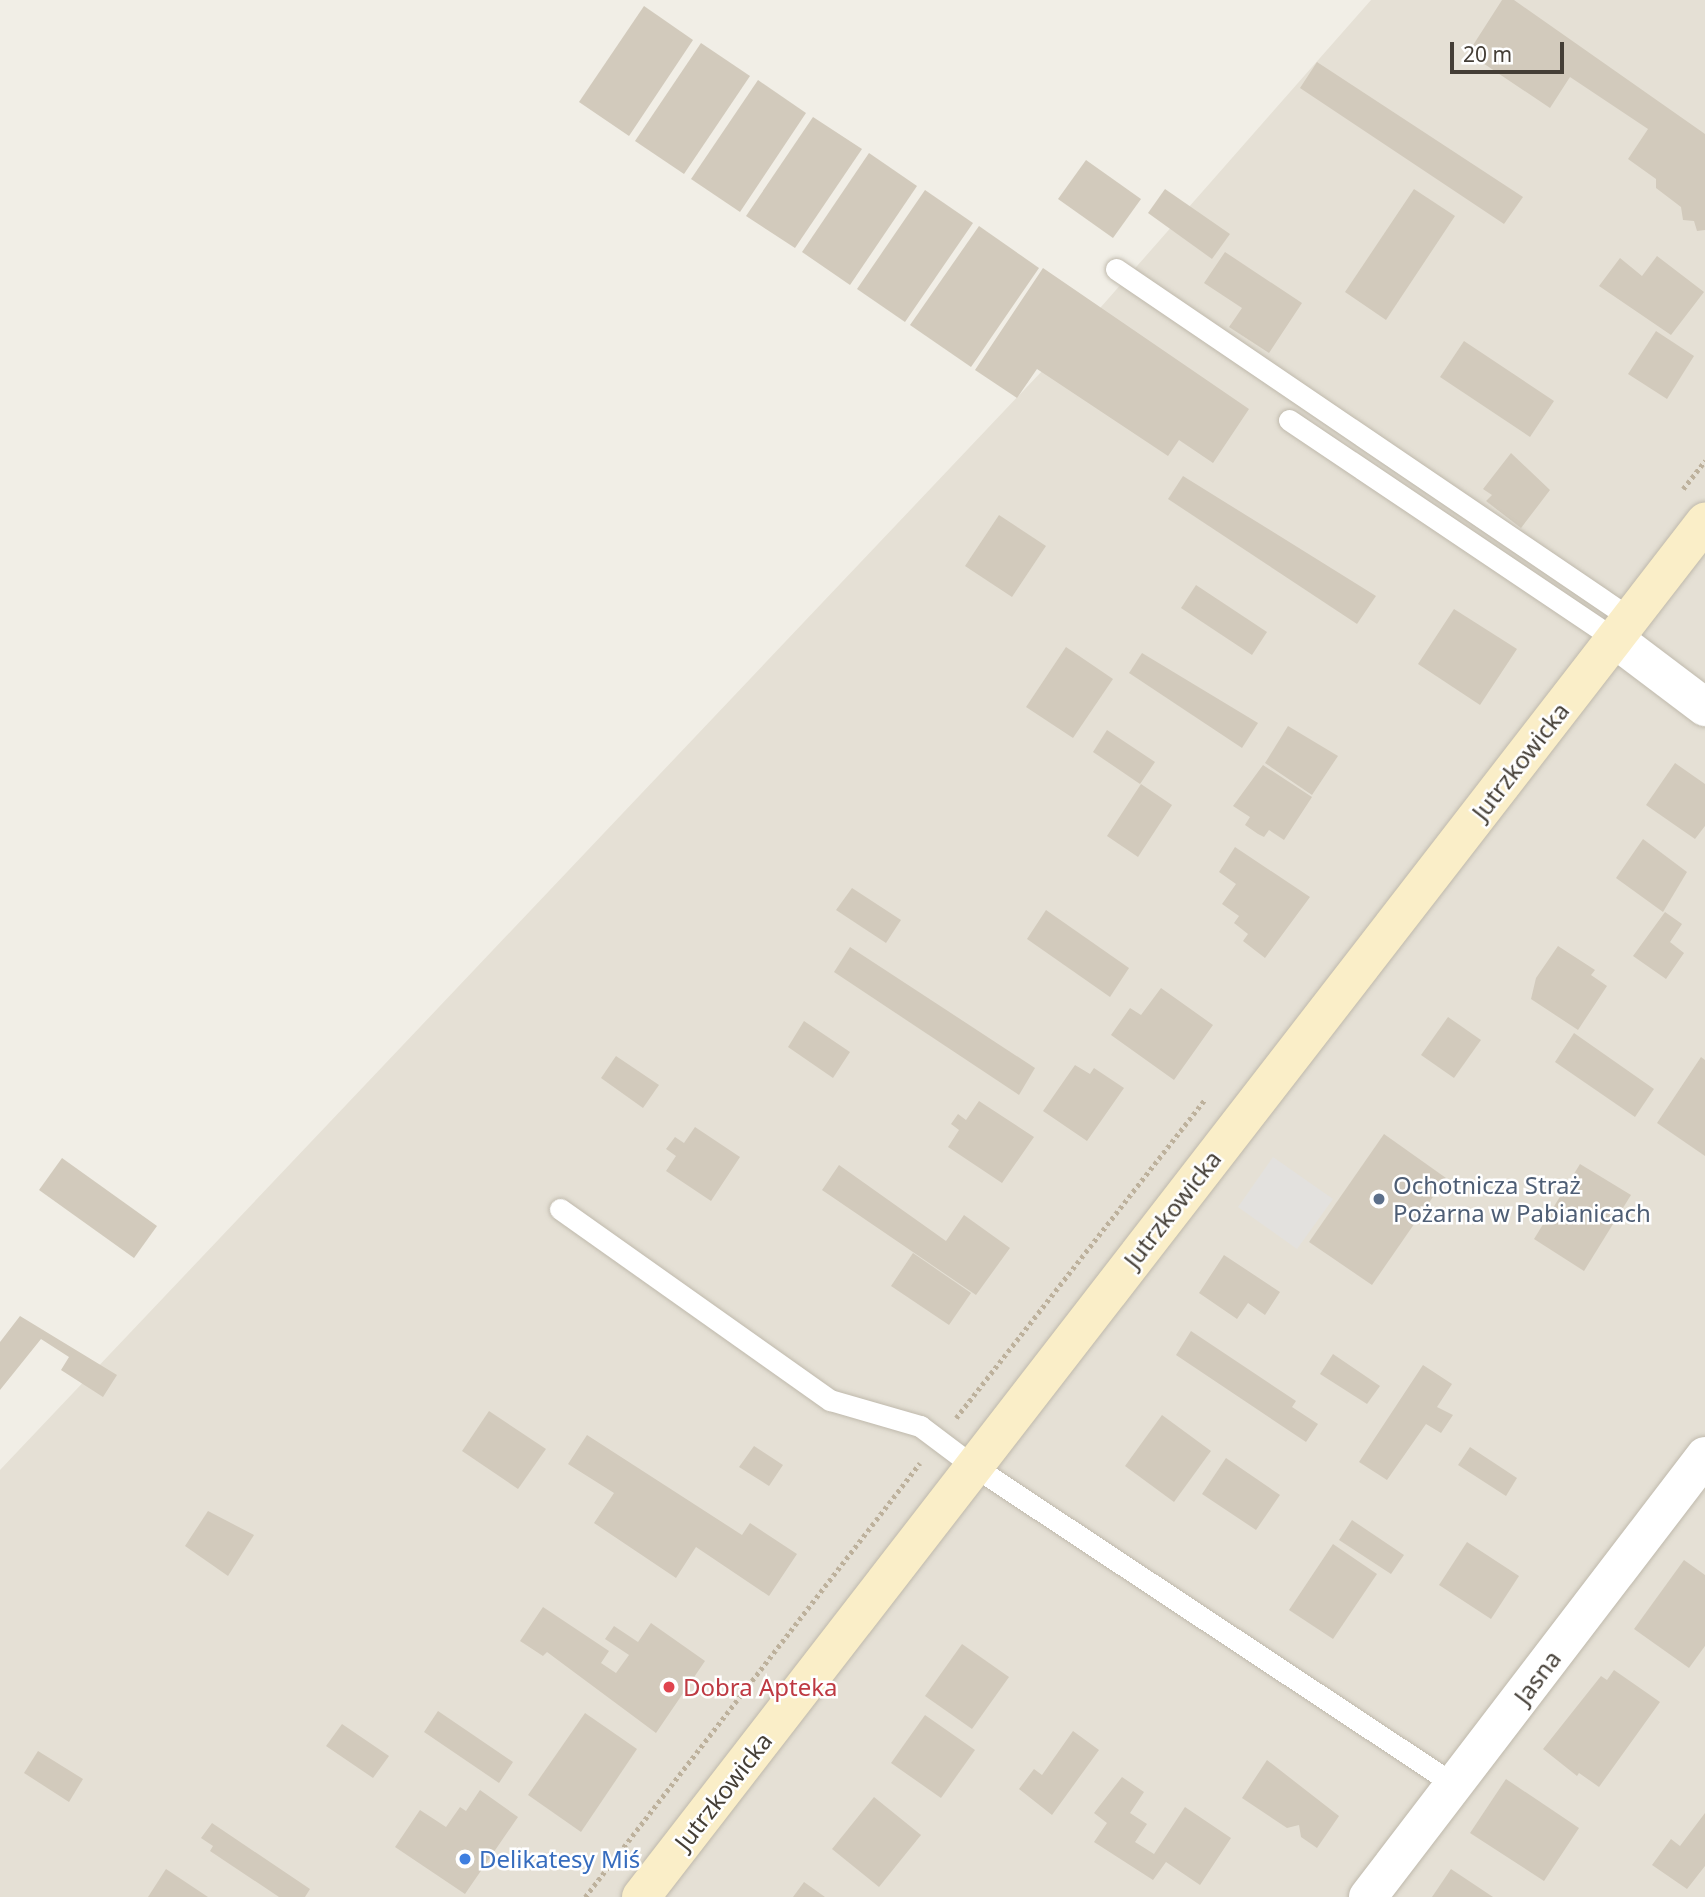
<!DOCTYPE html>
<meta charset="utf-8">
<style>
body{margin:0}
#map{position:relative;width:1705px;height:1897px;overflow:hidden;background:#f1eee6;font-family:"Noto Sans",sans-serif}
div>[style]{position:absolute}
.residential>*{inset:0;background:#e5e0d5}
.parking>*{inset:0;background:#e3e1de}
.building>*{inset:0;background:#d2cabc}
.path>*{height:4.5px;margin-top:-2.25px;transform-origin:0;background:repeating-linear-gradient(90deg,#bdb19c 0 3.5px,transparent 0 7px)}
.roads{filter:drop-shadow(0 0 2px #bfb9ac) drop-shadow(0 0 2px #bfb9ac)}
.service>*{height:21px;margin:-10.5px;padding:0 10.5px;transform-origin:10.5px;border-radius:10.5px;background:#fff}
.minor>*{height:38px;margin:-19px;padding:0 19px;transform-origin:19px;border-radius:19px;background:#fff}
.secondary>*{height:38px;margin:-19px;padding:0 19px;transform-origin:19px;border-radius:19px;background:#faeec8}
.dots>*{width:19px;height:19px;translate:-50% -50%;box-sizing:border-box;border:4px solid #fff;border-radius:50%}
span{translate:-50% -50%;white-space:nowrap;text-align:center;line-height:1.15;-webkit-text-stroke:5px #fff;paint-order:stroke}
.street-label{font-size:24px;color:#443e36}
.service-label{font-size:24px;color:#4e5e75}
.left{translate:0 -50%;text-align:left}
.health-label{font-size:24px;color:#be3a42}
.shop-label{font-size:24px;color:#366cbe}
.scale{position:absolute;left:1450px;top:42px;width:114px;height:32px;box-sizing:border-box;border:4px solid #443e36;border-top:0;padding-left:9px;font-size:21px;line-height:24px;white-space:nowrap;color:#443e36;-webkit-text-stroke:5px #fff;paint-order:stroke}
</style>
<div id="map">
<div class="residential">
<div style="clip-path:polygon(1371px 0,1705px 0,1705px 1897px,0 1897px,0 1470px,1079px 332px)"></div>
</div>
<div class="parking">
<div style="clip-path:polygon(1273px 1157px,1333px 1199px,1297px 1249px,1238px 1207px)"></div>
</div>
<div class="building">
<div style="clip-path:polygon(1502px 0,1514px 0,1705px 134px,1705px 230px,1697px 231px,1694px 221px,1683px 220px,1681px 207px,1656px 188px,1656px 179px,1628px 159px,1648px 129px,1570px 77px,1550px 108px,1468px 53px)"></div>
<div style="clip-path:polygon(644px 6px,693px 40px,629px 136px,579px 102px)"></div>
<div style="clip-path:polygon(701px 43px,750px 76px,684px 174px,635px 141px)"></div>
<div style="clip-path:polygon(1317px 62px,1523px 197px,1504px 224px,1300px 88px)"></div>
<div style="clip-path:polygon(758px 80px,806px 113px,740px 212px,691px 179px)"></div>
<div style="clip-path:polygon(813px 117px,862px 149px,795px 248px,746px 216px)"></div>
<div style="clip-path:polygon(869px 153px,917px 186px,850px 285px,802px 252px)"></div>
<div style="clip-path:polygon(1086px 160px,1141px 199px,1113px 238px,1058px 199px)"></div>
<div style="clip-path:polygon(1165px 189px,1230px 234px,1212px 259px,1148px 213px)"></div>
<div style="clip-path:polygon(1414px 189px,1455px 216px,1386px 320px,1345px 292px)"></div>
<div style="clip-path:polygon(925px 190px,973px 223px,905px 322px,857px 289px)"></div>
<div style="clip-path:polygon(979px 226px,1039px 268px,971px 367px,910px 325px)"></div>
<div style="clip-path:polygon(1225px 252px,1302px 303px,1269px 353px,1229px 327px,1242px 308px,1204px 283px)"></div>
<div style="clip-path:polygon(1657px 256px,1704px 292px,1671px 335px,1599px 286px,1620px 258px,1642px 276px)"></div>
<div style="clip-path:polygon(1043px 268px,1249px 409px,1213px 463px,1179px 440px,1168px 456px,1037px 369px,1017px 398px,975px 370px)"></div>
<div style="clip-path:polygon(1656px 331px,1694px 356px,1667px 399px,1628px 374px)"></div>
<div style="clip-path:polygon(1464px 341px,1554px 401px,1530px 437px,1440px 377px)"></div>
<div style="clip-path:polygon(1511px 453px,1550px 490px,1521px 528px,1486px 501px,1492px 495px,1483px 489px)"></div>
<div style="clip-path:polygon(1183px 476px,1376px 596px,1357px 624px,1168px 499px)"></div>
<div style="clip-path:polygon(999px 515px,1046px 546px,1012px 597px,965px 566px)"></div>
<div style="clip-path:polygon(1196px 585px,1267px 632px,1252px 655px,1181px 608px)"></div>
<div style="clip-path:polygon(1454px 609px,1517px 649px,1480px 705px,1418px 664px)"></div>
<div style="clip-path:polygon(1066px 647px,1113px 679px,1073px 738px,1026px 707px)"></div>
<div style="clip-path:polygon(1142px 653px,1258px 723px,1242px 748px,1129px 673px)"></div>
<div style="clip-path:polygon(1288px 726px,1338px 756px,1312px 795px,1265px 763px)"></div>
<div style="clip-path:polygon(1107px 730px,1155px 762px,1140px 784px,1093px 752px)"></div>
<div style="clip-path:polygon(1675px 763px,1705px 784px,1705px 826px,1695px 839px,1646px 805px)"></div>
<div style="clip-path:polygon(1263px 765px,1312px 797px,1284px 840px,1269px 830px,1264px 837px,1258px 834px,1245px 825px,1250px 817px,1233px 806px)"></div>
<div style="clip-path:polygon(1141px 784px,1172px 805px,1138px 857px,1107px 836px)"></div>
<div style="clip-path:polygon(1643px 839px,1687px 872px,1663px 912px,1616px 878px)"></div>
<div style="clip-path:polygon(1235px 847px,1310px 897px,1265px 958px,1243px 941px,1248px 934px,1234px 923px,1239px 916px,1222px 904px,1236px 884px,1219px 872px)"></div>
<div style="clip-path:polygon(852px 888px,901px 920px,886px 943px,836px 910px)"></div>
<div style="clip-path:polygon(1046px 910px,1129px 968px,1110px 997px,1027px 939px)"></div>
<div style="clip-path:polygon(1665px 912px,1682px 924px,1670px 942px,1684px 953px,1666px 979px,1633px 956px)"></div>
<div style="clip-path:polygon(1558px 946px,1595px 970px,1591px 975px,1607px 986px,1578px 1030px,1531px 999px,1536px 978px)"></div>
<div style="clip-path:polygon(850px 947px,1035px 1068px,1019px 1095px,834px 972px)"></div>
<div style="clip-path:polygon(1161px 988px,1213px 1025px,1174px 1080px,1111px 1035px,1130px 1008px,1141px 1015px)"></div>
<div style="clip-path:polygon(1448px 1017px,1481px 1040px,1454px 1078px,1421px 1055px)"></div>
<div style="clip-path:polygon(804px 1021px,850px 1052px,833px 1078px,788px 1047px)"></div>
<div style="clip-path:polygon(1574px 1033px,1654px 1089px,1635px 1117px,1555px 1062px)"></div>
<div style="clip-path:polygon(616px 1056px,659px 1085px,643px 1108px,601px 1078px)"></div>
<div style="clip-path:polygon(1701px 1057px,1705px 1060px,1705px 1156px,1657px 1123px)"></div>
<div style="clip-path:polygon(1075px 1065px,1090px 1074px,1094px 1068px,1124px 1088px,1087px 1141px,1043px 1111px)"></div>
<div style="clip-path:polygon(979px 1101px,1034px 1137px,1002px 1183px,948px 1147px,959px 1130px,951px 1124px,958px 1114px,966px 1120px)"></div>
<div style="clip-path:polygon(695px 1127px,740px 1157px,711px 1201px,666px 1171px,676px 1156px,666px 1149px,675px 1137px,684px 1143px)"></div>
<div style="clip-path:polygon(1384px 1134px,1446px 1178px,1372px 1285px,1309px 1242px)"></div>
<div style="clip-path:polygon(62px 1158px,157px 1226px,134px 1258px,39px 1190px)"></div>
<div style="clip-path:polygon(1580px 1164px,1631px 1195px,1584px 1271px,1534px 1239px)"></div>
<div style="clip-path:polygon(839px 1165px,946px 1241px,964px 1215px,1010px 1248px,976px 1295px,822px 1190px)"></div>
<div style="clip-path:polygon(913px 1253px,971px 1293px,949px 1325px,891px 1286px)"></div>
<div style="clip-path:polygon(1224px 1255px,1280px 1292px,1265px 1315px,1248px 1303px,1237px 1319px,1199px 1293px)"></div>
<div style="clip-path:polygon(20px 1316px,117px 1375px,103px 1397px,61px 1370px,69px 1357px,41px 1339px,0 1390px,0 1342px)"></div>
<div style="clip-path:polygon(1191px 1331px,1296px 1401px,1292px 1407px,1318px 1424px,1306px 1442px,1176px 1355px)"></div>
<div style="clip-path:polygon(1333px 1354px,1380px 1386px,1367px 1404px,1320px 1374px)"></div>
<div style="clip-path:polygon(1423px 1365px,1452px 1384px,1437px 1407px,1453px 1415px,1441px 1433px,1426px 1424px,1387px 1480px,1359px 1462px)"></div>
<div style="clip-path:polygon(489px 1411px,546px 1449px,518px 1489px,462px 1451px)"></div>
<div style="clip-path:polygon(1162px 1415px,1211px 1451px,1174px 1502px,1125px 1466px)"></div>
<div style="clip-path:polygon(587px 1435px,742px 1535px,750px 1523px,797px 1554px,769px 1596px,696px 1547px,676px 1578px,594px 1523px,614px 1493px,568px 1464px)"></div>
<div style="clip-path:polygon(754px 1446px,783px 1465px,769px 1486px,739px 1467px)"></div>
<div style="clip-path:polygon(1470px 1447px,1517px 1478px,1506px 1496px,1458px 1465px)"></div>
<div style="clip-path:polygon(1226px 1458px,1280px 1495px,1256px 1530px,1202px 1494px)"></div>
<div style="clip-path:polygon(208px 1511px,254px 1535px,228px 1576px,185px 1546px)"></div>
<div style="clip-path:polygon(1352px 1520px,1404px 1555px,1391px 1574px,1339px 1540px)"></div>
<div style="clip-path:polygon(1467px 1542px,1519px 1576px,1491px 1619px,1439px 1585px)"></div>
<div style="clip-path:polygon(1333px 1544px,1377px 1574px,1333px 1639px,1289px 1610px)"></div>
<div style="clip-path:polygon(1684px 1560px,1705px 1575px,1705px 1646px,1689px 1668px,1634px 1629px)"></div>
<div style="clip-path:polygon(543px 1607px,609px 1651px,601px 1663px,616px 1673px,629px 1655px,605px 1639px,614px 1626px,638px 1642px,651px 1623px,705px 1661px,656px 1733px,547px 1652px,543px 1656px,520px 1641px)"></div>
<div style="clip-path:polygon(962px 1644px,1009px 1677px,972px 1729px,925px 1696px)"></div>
<div style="clip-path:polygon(1614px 1670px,1660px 1702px,1599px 1787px,1579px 1773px,1577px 1776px,1543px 1749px,1601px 1676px,1607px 1680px)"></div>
<div style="clip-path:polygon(438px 1711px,513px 1762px,499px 1783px,424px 1732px)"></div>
<div style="clip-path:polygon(585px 1713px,637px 1749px,581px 1832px,528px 1795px)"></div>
<div style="clip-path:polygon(925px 1715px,975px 1750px,941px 1798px,891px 1763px)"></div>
<div style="clip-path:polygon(342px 1724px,389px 1756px,373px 1778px,326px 1746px)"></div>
<div style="clip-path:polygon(1073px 1731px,1099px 1750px,1052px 1815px,1019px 1789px,1034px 1769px,1042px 1775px)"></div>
<div style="clip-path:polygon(38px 1751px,83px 1779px,69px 1802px,24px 1773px)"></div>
<div style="clip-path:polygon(1267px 1760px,1339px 1816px,1317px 1848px,1301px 1837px,1299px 1825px,1287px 1828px,1242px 1798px)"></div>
<div style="clip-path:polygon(1122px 1777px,1144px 1792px,1130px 1813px,1147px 1824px,1135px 1842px,1154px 1854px,1185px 1807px,1231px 1838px,1200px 1885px,1166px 1862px,1153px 1880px,1094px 1842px,1107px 1823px,1094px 1813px)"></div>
<div style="clip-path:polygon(1506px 1779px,1579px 1828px,1544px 1881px,1470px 1833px)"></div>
<div style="clip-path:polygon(480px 1790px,518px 1817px,465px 1894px,395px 1847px,420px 1810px,446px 1827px,460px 1807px,466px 1811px)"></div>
<div style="clip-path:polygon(874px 1797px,921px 1835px,879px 1887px,832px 1849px)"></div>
<div style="clip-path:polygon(1705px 1813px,1705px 1866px,1687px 1889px,1652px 1865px,1671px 1839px,1680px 1846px)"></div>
<div style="clip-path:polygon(212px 1823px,310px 1889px,305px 1897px,279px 1897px,210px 1851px,213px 1846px,201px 1838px)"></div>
<div style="clip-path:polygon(166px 1869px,208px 1897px,148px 1897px)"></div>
<div style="clip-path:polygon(1451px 1869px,1493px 1897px,1432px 1897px)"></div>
<div style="clip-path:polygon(804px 1882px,825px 1897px,793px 1897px)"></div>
</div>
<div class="path">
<div style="left:1683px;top:489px;width:36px;rotate:-52deg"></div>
<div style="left:956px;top:1418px;width:405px;rotate:-52deg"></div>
<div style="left:585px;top:1897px;width:548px;rotate:-52.34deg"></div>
</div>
<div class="roads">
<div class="service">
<div style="left:1116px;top:269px;width:621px;rotate:34.18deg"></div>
<div style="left:1289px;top:420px;width:393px;rotate:33.9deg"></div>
<div style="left:560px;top:1209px;width:331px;rotate:35.3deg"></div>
<div style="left:830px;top:1400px;width:94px;rotate:16.1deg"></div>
<div style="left:920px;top:1426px;width:65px;rotate:36.9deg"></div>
<div style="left:972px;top:1465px;width:579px;rotate:33.53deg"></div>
</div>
<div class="minor">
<div style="left:1615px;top:639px;width:113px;rotate:37.1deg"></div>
<div style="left:1368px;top:1897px;width:555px;rotate:-52.61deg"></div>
</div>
<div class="secondary">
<div style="left:641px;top:1897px;width:1739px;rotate:-52.27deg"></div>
</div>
</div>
<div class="dots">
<div style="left:1379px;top:1199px;background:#5c6f8a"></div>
<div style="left:669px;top:1687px;background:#e0444e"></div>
<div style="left:465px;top:1859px;background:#3f7fe0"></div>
</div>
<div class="street-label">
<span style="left:1520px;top:761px;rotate:-52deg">Jutrzkowicka</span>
<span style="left:1172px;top:1209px;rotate:-52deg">Jutrzkowicka</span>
<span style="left:1537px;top:1677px;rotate:-53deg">Jasna</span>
<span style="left:723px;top:1791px;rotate:-52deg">Jutrzkowicka</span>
</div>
<div class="service-label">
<span class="left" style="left:1393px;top:1199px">Ochotnicza Straż<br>Pożarna w Pabianicach</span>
</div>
<div class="health-label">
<span class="left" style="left:683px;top:1687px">Dobra Apteka</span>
</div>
<div class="shop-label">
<span class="left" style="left:479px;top:1859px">Delikatesy Miś</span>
</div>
<div class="scale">20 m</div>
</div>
